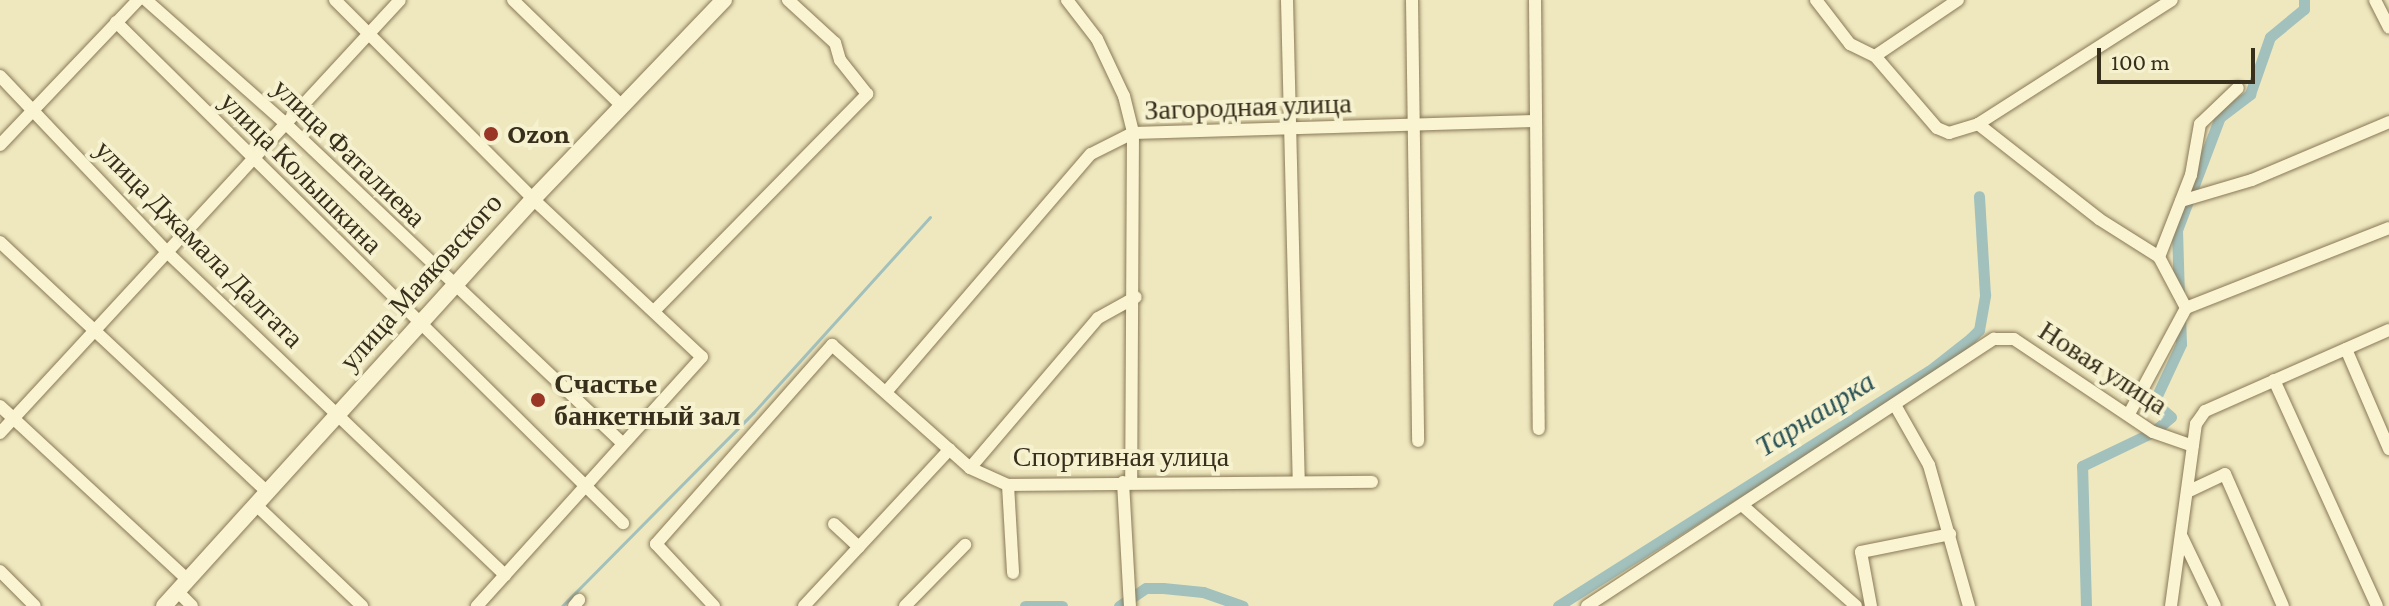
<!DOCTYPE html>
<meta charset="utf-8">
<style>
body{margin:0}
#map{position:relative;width:2389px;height:606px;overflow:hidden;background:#efe8bf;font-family:"Crimson Pro",serif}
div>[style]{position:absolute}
.stream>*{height:3px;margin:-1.5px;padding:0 1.5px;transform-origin:1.5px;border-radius:1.5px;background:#a2c1bd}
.canal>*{height:11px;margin:-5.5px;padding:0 5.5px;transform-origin:5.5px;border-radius:5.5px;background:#a2c1bd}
.roads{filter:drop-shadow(0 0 2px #897957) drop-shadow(0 0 2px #897957)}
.minor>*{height:12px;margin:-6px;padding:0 6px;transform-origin:6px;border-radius:6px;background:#faf4d2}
.tertiary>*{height:16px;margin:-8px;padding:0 8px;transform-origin:8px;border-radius:8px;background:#faf4d2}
.dots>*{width:22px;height:22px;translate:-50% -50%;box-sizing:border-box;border:4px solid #f6f1cf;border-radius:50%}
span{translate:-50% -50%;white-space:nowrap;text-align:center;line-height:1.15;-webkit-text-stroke:8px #f6f1cf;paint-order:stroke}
.street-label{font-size:28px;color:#372e1c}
.poi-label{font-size:28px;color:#372e1c;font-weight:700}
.left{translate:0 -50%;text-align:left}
.water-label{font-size:30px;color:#2b5458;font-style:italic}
.scale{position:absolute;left:2097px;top:48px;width:158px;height:36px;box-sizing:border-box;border:4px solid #372e1c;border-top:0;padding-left:10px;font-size:24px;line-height:28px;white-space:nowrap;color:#372e1c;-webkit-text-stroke:6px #f6f1cf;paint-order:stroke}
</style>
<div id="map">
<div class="stream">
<div style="left:562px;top:606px;width:272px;rotate:-45.3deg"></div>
<div style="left:753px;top:413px;width:264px;rotate:-47.9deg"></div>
</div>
<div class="canal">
<div style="left:2179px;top:297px;width:67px;rotate:-91.7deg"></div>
<div style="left:2177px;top:230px;width:121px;rotate:-69.2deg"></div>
<div style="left:2220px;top:117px;width:38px;rotate:-37deg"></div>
<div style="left:2250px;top:94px;width:60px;rotate:-70.7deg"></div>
<div style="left:2270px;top:37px;width:44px;rotate:-39.5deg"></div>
<div style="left:2304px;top:9px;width:9px;rotate:-90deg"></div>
<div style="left:1025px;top:606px;width:37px"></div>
<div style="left:1119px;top:606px;width:32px;rotate:-34deg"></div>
<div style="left:1146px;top:588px;width:17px"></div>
<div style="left:1163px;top:588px;width:40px;rotate:5.7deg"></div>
<div style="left:1203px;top:592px;width:42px;rotate:19.3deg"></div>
<div style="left:1558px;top:606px;width:439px;rotate:-32.4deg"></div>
<div style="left:1929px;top:371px;width:53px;rotate:-38.2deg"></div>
<div style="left:1971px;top:338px;width:11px;rotate:-45deg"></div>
<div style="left:1979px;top:330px;width:36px;rotate:-80deg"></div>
<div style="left:1985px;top:295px;width:99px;rotate:-93.5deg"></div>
<div style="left:2086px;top:606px;width:140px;rotate:-91.6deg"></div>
<div style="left:2082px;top:466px;width:79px;rotate:-25.6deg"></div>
<div style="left:2153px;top:432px;width:23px;rotate:-40deg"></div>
<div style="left:2171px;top:417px;width:23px;rotate:-139deg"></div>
<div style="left:2154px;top:402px;width:64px;rotate:-65deg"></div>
<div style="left:2181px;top:344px;width:26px;rotate:-92deg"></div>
</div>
<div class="roads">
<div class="minor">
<div style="left:146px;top:0;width:187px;rotate:41.5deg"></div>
<div style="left:286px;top:124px;width:462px;rotate:43.5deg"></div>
<div style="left:335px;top:0;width:281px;rotate:45.1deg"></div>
<div style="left:533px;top:199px;width:231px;rotate:43.1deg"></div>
<div style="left:702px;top:357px;width:336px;rotate:132.1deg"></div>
<div style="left:513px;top:0;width:152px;rotate:44.2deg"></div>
<div style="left:1067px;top:0;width:49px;rotate:52.4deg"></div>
<div style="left:1097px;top:39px;width:63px;rotate:64.7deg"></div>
<div style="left:1124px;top:96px;width:38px;rotate:76deg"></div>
<div style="left:1133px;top:133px;width:347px;rotate:90.3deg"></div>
<div style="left:1287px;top:0;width:481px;rotate:88.6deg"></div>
<div style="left:1412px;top:0;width:441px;rotate:89.2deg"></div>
<div style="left:1535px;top:0;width:429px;rotate:89.5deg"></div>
<div style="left:1816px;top:0;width:56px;rotate:52.3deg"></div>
<div style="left:1850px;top:44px;width:28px;rotate:26deg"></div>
<div style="left:1875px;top:56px;width:95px;rotate:49.3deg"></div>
<div style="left:1937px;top:128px;width:13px;rotate:23deg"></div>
<div style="left:1949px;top:133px;width:30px;rotate:-17deg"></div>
<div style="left:1978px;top:124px;width:230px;rotate:-32.6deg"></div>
<div style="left:2375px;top:0;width:31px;rotate:63deg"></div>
<div style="left:116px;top:22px;width:713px;rotate:44.66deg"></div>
<div style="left:1875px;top:56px;width:100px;rotate:-34deg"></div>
<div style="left:0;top:76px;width:245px;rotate:46.5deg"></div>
<div style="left:169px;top:254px;width:465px;rotate:43.7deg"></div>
<div style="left:1978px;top:124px;width:154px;rotate:38.1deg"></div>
<div style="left:2099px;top:219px;width:71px;rotate:32.3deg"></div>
<div style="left:0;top:145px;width:200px;rotate:-46.4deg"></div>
<div style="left:2181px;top:201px;width:74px;rotate:-16.5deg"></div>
<div style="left:2252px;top:180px;width:149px;rotate:-22.9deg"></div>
<div style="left:0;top:242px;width:364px;rotate:43.1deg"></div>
<div style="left:2159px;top:257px;width:88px;rotate:-68.7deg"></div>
<div style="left:2191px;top:175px;width:52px;rotate:-80deg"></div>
<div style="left:2200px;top:124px;width:52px;rotate:-43.5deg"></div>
<div style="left:2159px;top:257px;width:58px;rotate:62.1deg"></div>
<div style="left:2186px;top:308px;width:218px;rotate:-21.5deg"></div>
<div style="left:655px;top:310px;width:303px;rotate:-45.5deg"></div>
<div style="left:867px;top:94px;width:43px;rotate:-128.5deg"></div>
<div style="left:840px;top:60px;width:18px;rotate:-106deg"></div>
<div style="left:835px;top:43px;width:64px;rotate:-137.5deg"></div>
<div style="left:2346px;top:349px;width:109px;rotate:66.7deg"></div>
<div style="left:2274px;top:380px;width:248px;rotate:65.5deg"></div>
<div style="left:886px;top:392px;width:314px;rotate:-49.3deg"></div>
<div style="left:1091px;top:154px;width:47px;rotate:-26.6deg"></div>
<div style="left:1133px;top:133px;width:401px;rotate:-1.7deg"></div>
<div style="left:1895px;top:405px;width:69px;rotate:60.5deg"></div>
<div style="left:1929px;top:465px;width:147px;rotate:74.2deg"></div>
<div style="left:0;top:406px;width:256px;rotate:42.8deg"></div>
<div style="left:2130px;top:412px;width:118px;rotate:-61.7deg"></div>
<div style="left:0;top:433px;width:589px;rotate:-47.27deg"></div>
<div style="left:970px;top:468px;width:197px;rotate:-49.5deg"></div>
<div style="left:1098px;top:318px;width:43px;rotate:-28.9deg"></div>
<div style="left:1123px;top:482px;width:124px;rotate:86.8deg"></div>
<div style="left:1008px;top:485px;width:88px;rotate:86.7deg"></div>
<div style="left:2187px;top:492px;width:42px;rotate:-25.3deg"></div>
<div style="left:2225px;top:474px;width:144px;rotate:66.3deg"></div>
<div style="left:255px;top:504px;width:148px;rotate:43.6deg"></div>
<div style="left:1742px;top:505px;width:152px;rotate:41.5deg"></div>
<div style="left:834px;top:524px;width:34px;rotate:43deg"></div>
<div style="left:2182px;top:537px;width:76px;rotate:64.4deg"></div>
<div style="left:0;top:571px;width:49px;rotate:45deg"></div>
<div style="left:177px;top:591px;width:21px;rotate:45deg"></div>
<div style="left:574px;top:606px;width:8px;rotate:-50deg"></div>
<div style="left:714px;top:606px;width:85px;rotate:-133.1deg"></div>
<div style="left:656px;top:544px;width:266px;rotate:-48.5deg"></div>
<div style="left:832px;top:345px;width:185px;rotate:41.7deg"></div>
<div style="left:970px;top:468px;width:42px;rotate:24.1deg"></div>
<div style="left:1008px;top:485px;width:364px;rotate:-0.5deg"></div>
<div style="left:804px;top:606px;width:214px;rotate:-47.1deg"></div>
<div style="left:905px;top:606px;width:86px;rotate:-45.5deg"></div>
<div style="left:1587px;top:606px;width:487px;rotate:-33.3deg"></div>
<div style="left:1994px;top:339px;width:20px"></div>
<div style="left:2014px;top:339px;width:167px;rotate:33.8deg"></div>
<div style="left:2153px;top:432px;width:42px;rotate:19.3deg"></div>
<div style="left:1871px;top:606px;width:55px;rotate:-100.5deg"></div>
<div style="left:1861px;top:552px;width:91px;rotate:-11.4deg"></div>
<div style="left:2171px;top:606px;width:184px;rotate:-82.2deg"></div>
<div style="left:2196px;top:424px;width:16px;rotate:-55deg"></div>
<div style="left:2205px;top:411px;width:201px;rotate:-23.8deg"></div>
</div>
<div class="tertiary">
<div style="left:164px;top:606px;width:549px;rotate:-47.8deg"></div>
<div style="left:533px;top:199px;width:276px;rotate:-46.2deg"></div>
</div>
</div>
<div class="dots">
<div style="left:491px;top:134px;background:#9a3625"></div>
<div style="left:538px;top:400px;background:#9a3625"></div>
</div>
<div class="street-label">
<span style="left:1248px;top:107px;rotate:-2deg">Загородная улица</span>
<span style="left:349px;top:153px;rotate:44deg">улица Фаталиева</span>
<span style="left:301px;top:173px;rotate:45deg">улица Колышкина</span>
<span style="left:199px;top:244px;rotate:45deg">улица Джамала Далгата</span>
<span style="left:421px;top:282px;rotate:-48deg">улица Маяковского</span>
<span style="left:2103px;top:368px;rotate:33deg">Новая улица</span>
<span style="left:1121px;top:457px">Спортивная улица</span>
</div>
<div class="poi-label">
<span class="left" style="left:507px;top:134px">Ozon</span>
<span class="left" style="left:554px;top:400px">Счастье<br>банкетный зал</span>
</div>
<div class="water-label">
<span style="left:1815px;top:414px;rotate:-32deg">Тарнаирка</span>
</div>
<div class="scale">100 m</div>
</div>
